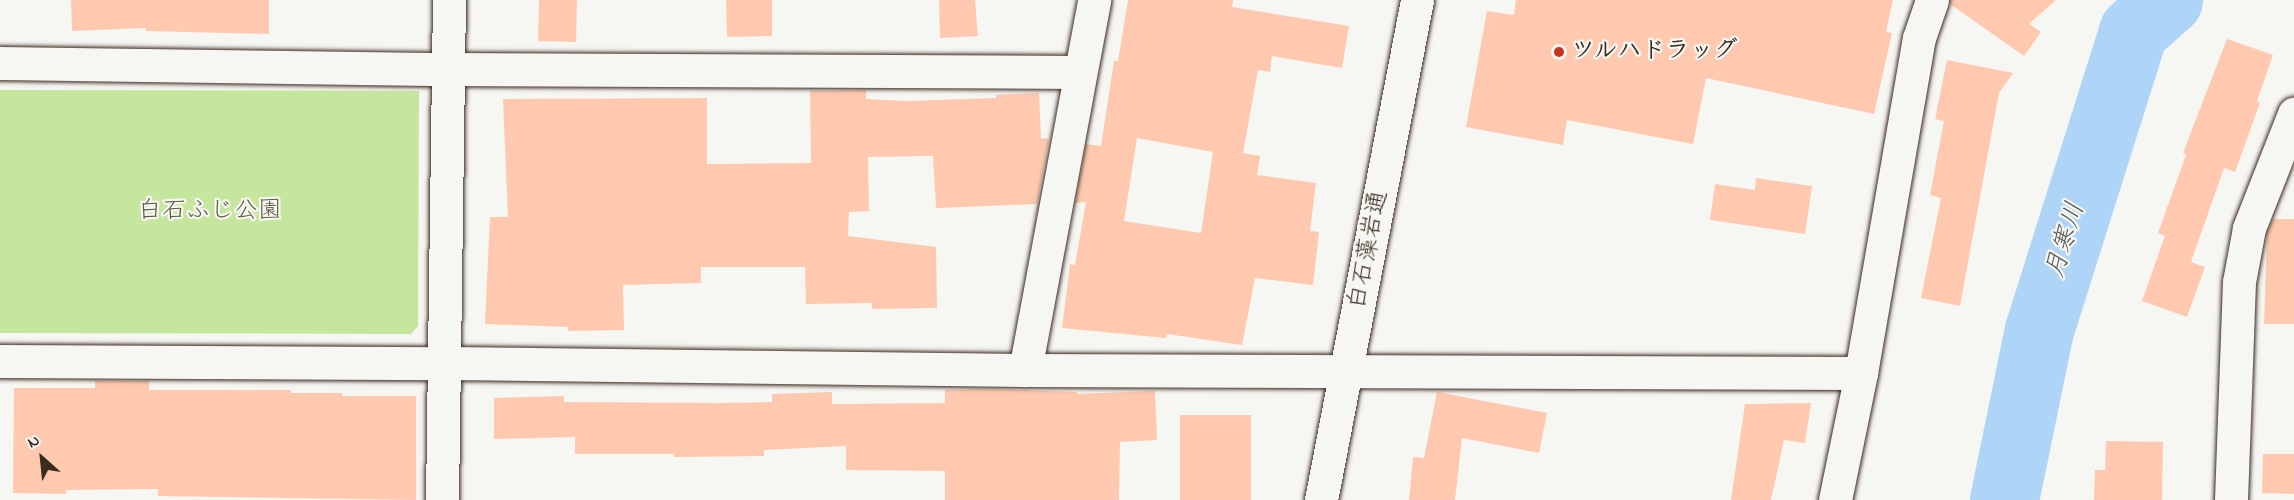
<!DOCTYPE html>
<meta charset="utf-8">
<style>
body{margin:0}
#map{position:relative;width:2294px;height:500px;overflow:hidden;background:#f6f6f2;font-family:"Indie Flower","Klee One",sans-serif}
div>[style]{position:absolute}
.green>*{inset:0;background:#c6e69e}
.river>*{height:69px;margin:-34.5px;padding:0 34.5px;transform-origin:34.5px;border-radius:34.5px;background:#aed5f8}
.building>*{inset:0;background:#fec9af}
.roads{filter:drop-shadow(0 0 2px #3b2a1e) drop-shadow(0 0 2px #3b2a1e)}
.minor>*{height:33px;margin:-16.5px;padding:0 16.5px;transform-origin:16.5px;border-radius:16.5px;background:#f6f6f2}
.secondary>*{height:33px;margin:-16.5px;padding:0 16.5px;transform-origin:16.5px;border-radius:16.5px;background:#f6f6f2}
.dots>*{width:16px;height:16px;translate:-50% -50%;box-sizing:border-box;border:3px solid #f6f6f2;border-radius:50%}
span{translate:-50% -50%;white-space:nowrap;text-align:center;line-height:1.15;-webkit-text-stroke:4.5px #f6f6f2;paint-order:stroke}
.poi-label{font-size:24px;color:#3b2a1e;font-weight:700}
.left{translate:0 -50%;text-align:left}
.park-label{font-size:24px;color:#5e593e}
.street-label{font-size:24px;color:#3b2a1e}
.water-label{font-size:26px;color:#585554;font-style:italic}
.north{position:absolute;left:12px;top:428px;width:60px;height:60px;-webkit-text-stroke:4px #f6f6f2;paint-order:stroke;rotate:333deg;font-size:16px;font-weight:700;line-height:24px;text-align:center;color:#3b2a1e}
.north::after{content:'';display:block;margin:auto;width:21px;height:27px;background:#3b2a1e;clip-path:polygon(50% 0,100% 100%,50% 72%,0 100%)}
</style>
<div id="map">
<div class="green">
<div style="clip-path:polygon(0 90px,419px 91px,418px 326px,411px 334px,0 333px)"></div>
</div>
<div class="river">
<div style="left:2004px;top:500px;width:174px;rotate:-78.4deg"></div>
<div style="left:2039px;top:330px;width:313px;rotate:-72.5deg"></div>
<div style="left:2133px;top:31px;width:47px;rotate:-41.5deg"></div>
</div>
<div class="building">
<div style="clip-path:polygon(71px 0,269px 0,269px 34px,146px 31px,146px 28px,72px 31px)"></div>
<div style="clip-path:polygon(539px 0,577px 0,576px 42px,538px 41px)"></div>
<div style="clip-path:polygon(726px 0,772px 0,772px 36px,727px 37px)"></div>
<div style="clip-path:polygon(939px 0,975px 0,978px 36px,940px 38px)"></div>
<div style="clip-path:polygon(evenodd,1128px 0,1233px 0,1232px 7px,1349px 26px,1342px 68px,1272px 56px,1270px 72px,1258px 70px,1243px 153px,1260px 156px,1257px 175px,1316px 183px,1310px 231px,1319px 232px,1313px 285px,1255px 278px,1242px 345px,1167px 334px,1166px 338px,1062px 328px,1070px 264px,1075px 265px,1086px 202px,1075px 203px,1086px 144px,1101px 146px,1114px 61px,1118px 61px,1128px 0,1137px 138px,1213px 152px,1201px 233px,1124px 221px,1137px 138px)"></div>
<div style="clip-path:polygon(1516px 0,1893px 0,1886px 32px,1892px 33px,1874px 114px,1706px 78px,1693px 144px,1567px 120px,1563px 145px,1466px 127px,1487px 11px,1514px 15px)"></div>
<div style="clip-path:polygon(1950px 0,2056px 0,2029px 24px,2041px 32px,2024px 56px,1950px 4px)"></div>
<div style="clip-path:polygon(2227px 39px,2273px 55px,2257px 101px,2260px 103px,2235px 172px,2224px 168px,2191px 262px,2205px 267px,2187px 317px,2142px 301px,2165px 236px,2158px 233px,2186px 155px,2183px 153px)"></div>
<div style="clip-path:polygon(1947px 60px,2013px 73px,1999px 93px,1960px 306px,1921px 298px,1941px 198px,1930px 195px,1944px 121px,1935px 119px)"></div>
<div style="clip-path:polygon(866px 90px,866px 99px,905px 101px,996px 98px,996px 95px,1039px 93px,1041px 138px,1049px 139px,1037px 204px,936px 208px,933px 156px,868px 157px,869px 211px,849px 212px,848px 236px,936px 247px,937px 308px,872px 309px,872px 303px,806px 304px,805px 267px,701px 267px,701px 283px,623px 285px,624px 330px,568px 331px,568px 327px,485px 324px,490px 217px,508px 217px,503px 99px,707px 98px,707px 164px,811px 163px,810px 91px)"></div>
<div style="clip-path:polygon(1756px 178px,1812px 186px,1805px 234px,1710px 220px,1715px 184px,1755px 190px)"></div>
<div style="clip-path:polygon(2273px 219px,2294px 219px,2294px 324px,2264px 324px,2267px 233px)"></div>
<div style="clip-path:polygon(95px 381px,149px 381px,149px 390px,291px 390px,291px 393px,342px 393px,342px 396px,416px 396px,416px 500px,158px 496px,158px 489px,66px 490px,66px 494px,13px 493px,14px 388px,95px 388px)"></div>
<div style="clip-path:polygon(986px 389px,1077px 392px,1077px 394px,1155px 391px,1157px 440px,1120px 442px,1119px 500px,945px 500px,945px 471px,846px 470px,846px 446px,764px 450px,764px 456px,674px 457px,674px 454px,575px 454px,575px 437px,494px 439px,494px 398px,564px 396px,564px 402px,720px 403px,772px 402px,772px 394px,832px 392px,832px 404px,945px 403px,945px 390px)"></div>
<div style="clip-path:polygon(1437px 392px,1547px 413px,1539px 453px,1462px 438px,1455px 500px,1409px 500px,1413px 457px,1424px 458px)"></div>
<div style="clip-path:polygon(1811px 403px,1805px 443px,1784px 440px,1771px 500px,1731px 500px,1745px 404px)"></div>
<div style="clip-path:polygon(1180px 415px,1251px 415px,1251px 500px,1180px 500px)"></div>
<div style="clip-path:polygon(2106px 441px,2163px 442px,2162px 500px,2094px 500px,2095px 470px,2105px 470px)"></div>
<div style="clip-path:polygon(2263px 454px,2294px 454px,2294px 494px,2262px 493px)"></div>
</div>
<div class="roads">
<div class="minor">
<div style="left:0;top:63px;width:449px;rotate:0.8deg"></div>
<div style="left:449px;top:69px;width:630px;rotate:0.27deg"></div>
<div style="left:0;top:361px;width:443px;rotate:0.3deg"></div>
<div style="left:443px;top:363px;width:582px;rotate:0.69deg"></div>
<div style="left:1025px;top:370px;width:836px;rotate:0.21deg"></div>
<div style="left:1025px;top:370px;width:376px;rotate:-79.4deg"></div>
<div style="left:442px;top:500px;width:500px;rotate:-89.2deg"></div>
<div style="left:1835px;top:500px;width:130px;rotate:-78.4deg"></div>
<div style="left:1861px;top:373px;width:340px;rotate:-80.2deg"></div>
<div style="left:1919px;top:38px;width:40px;rotate:-71.1deg"></div>
<div style="left:2231px;top:500px;width:218px;rotate:-87.9deg"></div>
<div style="left:2239px;top:282px;width:55px;rotate:-79.5deg"></div>
<div style="left:2249px;top:228px;width:123px;rotate:-68.5deg"></div>
</div>
<div class="secondary">
<div style="left:1321px;top:500px;width:509px;rotate:-79.13deg"></div>
</div>
</div>
<div class="dots">
<div style="left:1559px;top:52px;background:#c8321e"></div>
</div>
<div class="poi-label">
<span class="left" style="left:1571px;top:52px">ツルハドラッグ</span>
</div>
<div class="park-label">
<span style="left:210px;top:212px">白石ふじ公園</span>
</div>
<div class="street-label">
<span style="left:1369px;top:250px;rotate:-79deg">白石藻岩通</span>
</div>
<div class="water-label">
<span style="left:2067px;top:241px;rotate:-73deg">月寒川</span>
</div>
<div class="north">N</div>
</div>
